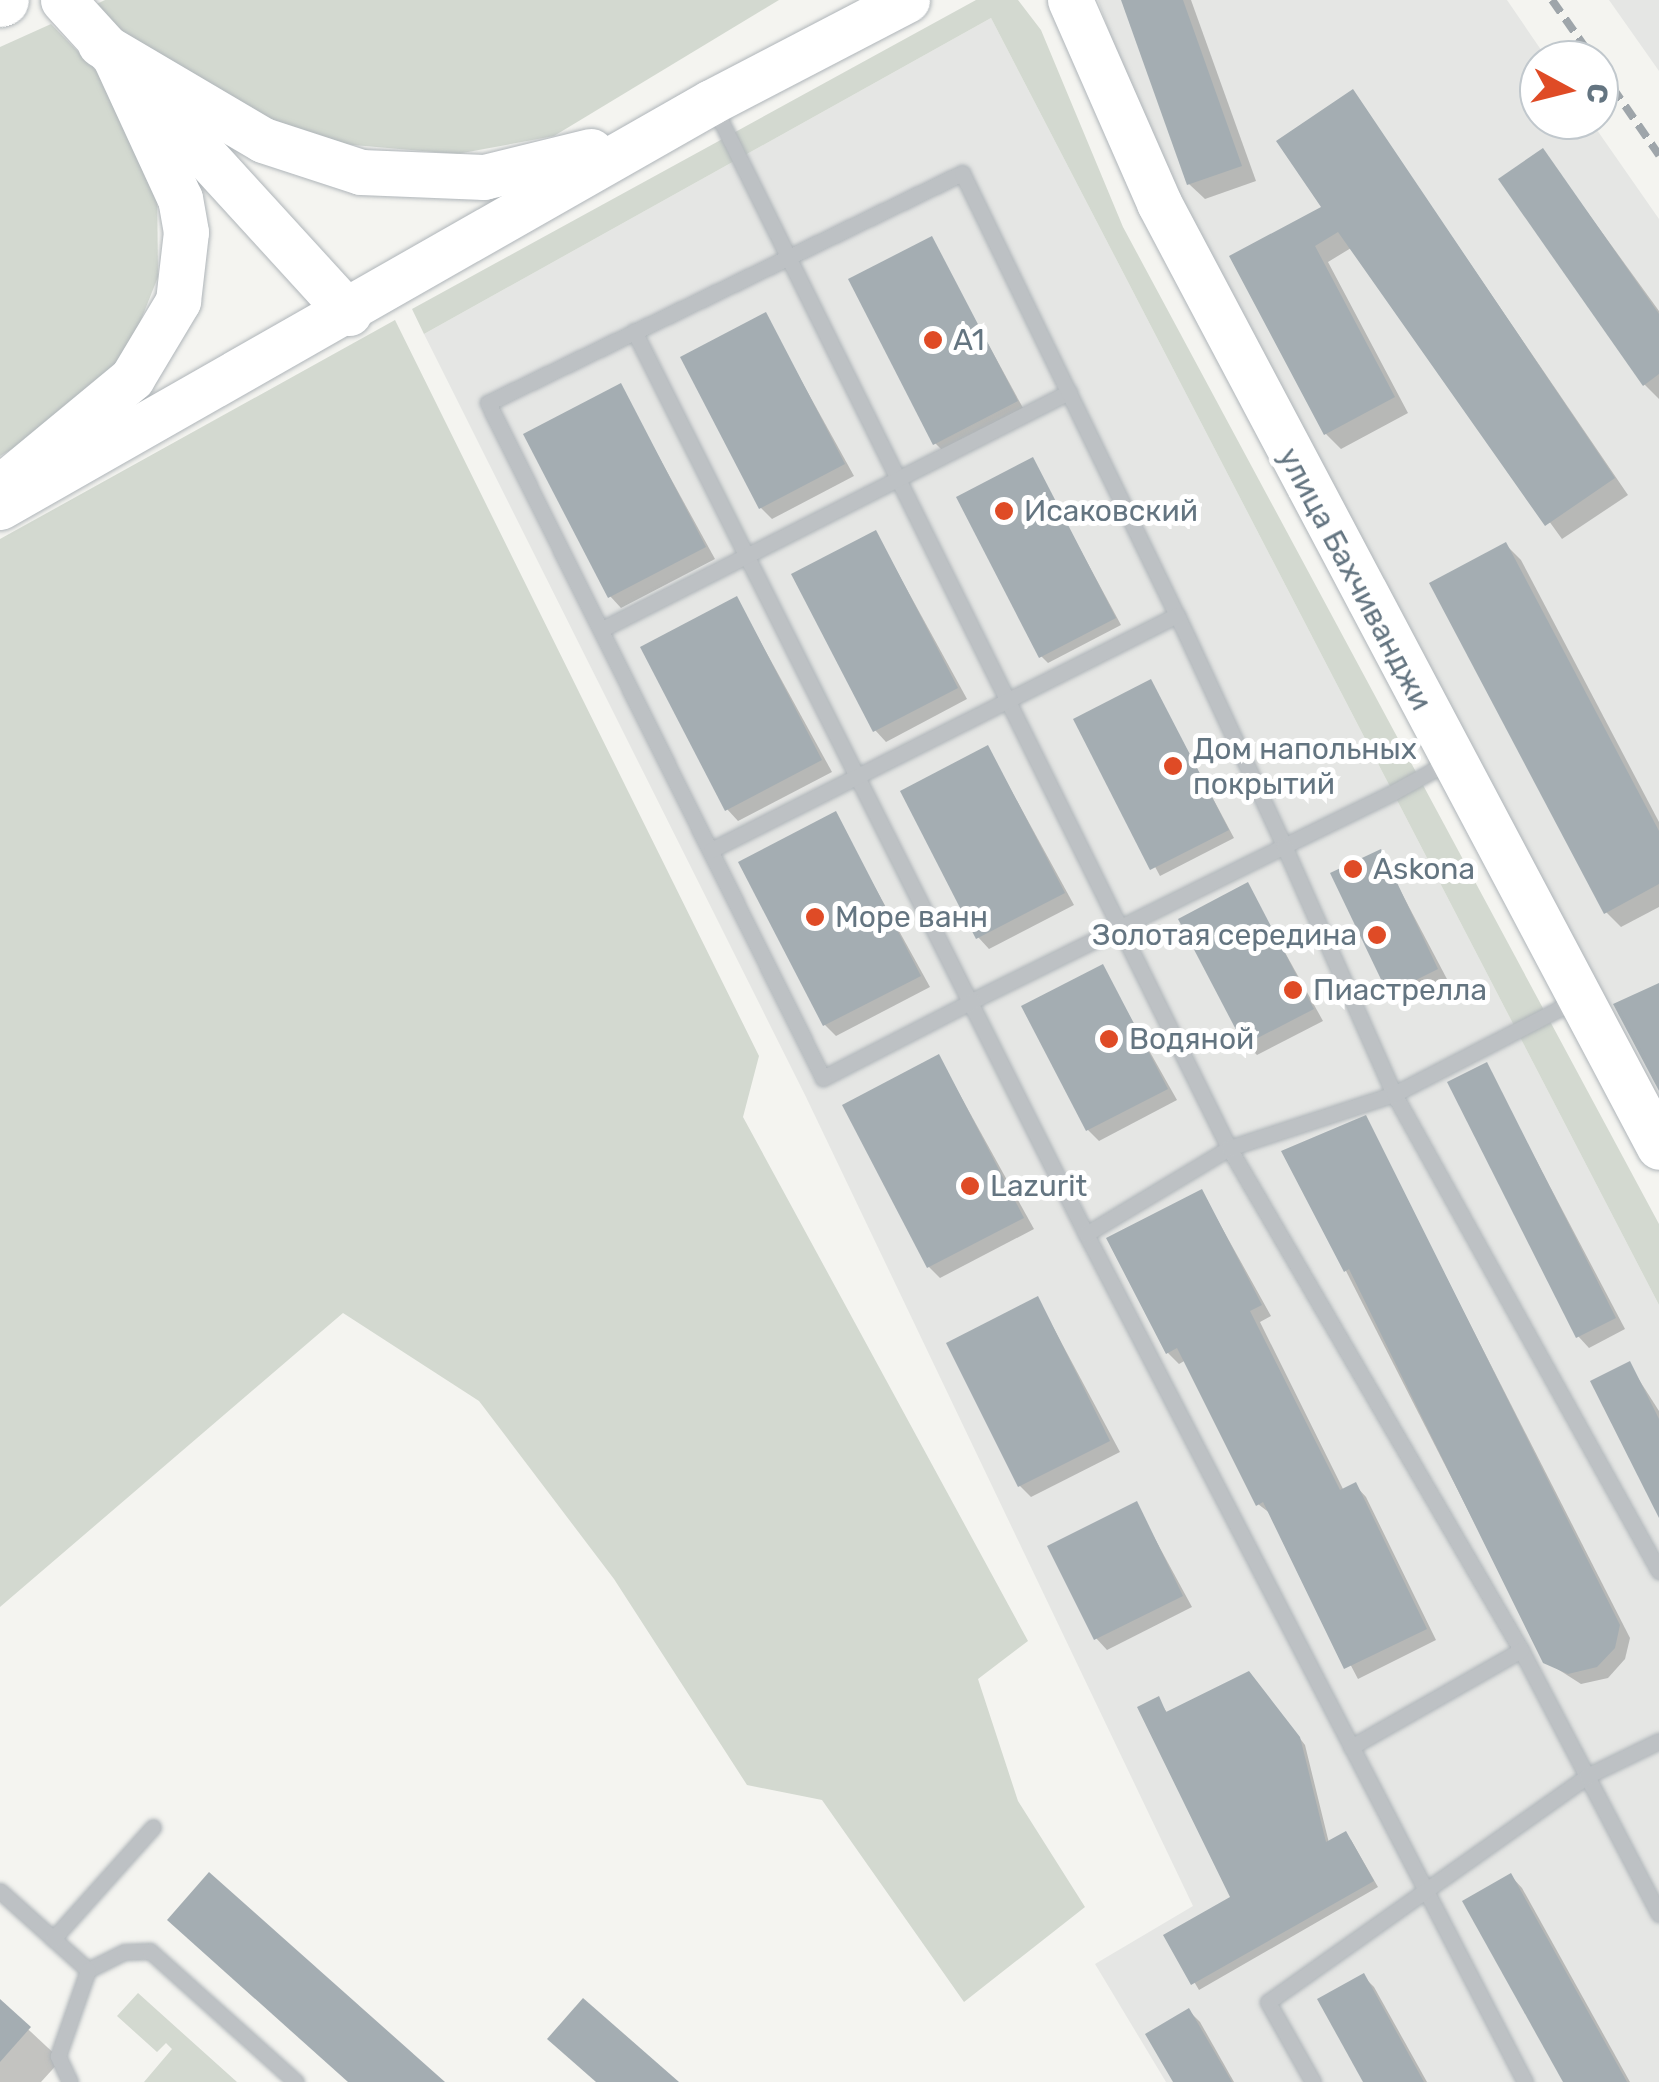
<!DOCTYPE html>
<meta charset="utf-8">
<style>
body{margin:0}
#map{position:relative;width:1659px;height:2082px;overflow:hidden;background:#f4f4f0;font-family:Rubik,sans-serif}
div>[style]{position:absolute}
.built>*{inset:0;background:#e5e6e4}
.green>*{inset:0;background:#d3d9d0}
.shadow>*{inset:0;background:#0003}
.building>*{inset:0;background:#a4adb2}
.roads{filter:drop-shadow(0 0 2px #afb5b9) drop-shadow(0 0 2px #afb5b9)}
.service>*{height:15px;margin:-7.5px;padding:0 7.5px;transform-origin:7.5px;border-radius:7.5px;background:#bdc1c4}
.secondary>*{height:45px;margin:-22.5px;padding:0 22.5px;transform-origin:22.5px;border-radius:22.5px;background:#fff}
.trunk>*{height:52px;margin:-26px;padding:0 26px;transform-origin:26px;border-radius:26px;background:#fff}
.rail>*{height:8px;margin-top:-4px;transform-origin:0;background:repeating-linear-gradient(90deg,#9ea5aa 0 15px,transparent 0 23px)}
.dots>*{width:28px;height:28px;translate:-50% -50%;box-sizing:border-box;border:5px solid #fff;border-radius:50%}
span{translate:-50% -50%;white-space:nowrap;text-align:center;line-height:1.15;-webkit-text-stroke:10px #fff;paint-order:stroke}
.poi-label{font-size:30px;color:#647581}
.left{translate:0 -50%;text-align:left}
.right{translate:-100% -50%;text-align:right}
.street-label{font-size:30px;color:#647581}
.north{position:absolute;left:1519px;top:40px;width:100px;height:100px;box-sizing:border-box;background:#fff;border:2px solid #c1c8cd;border-radius:50%;rotate:97deg;font-size:28px;font-weight:700;line-height:40px;text-align:center;color:#647581}
.north::after{content:'';display:block;margin:auto;width:35px;height:45px;background:#df4b26;clip-path:polygon(50% 0,100% 100%,50% 72%,0 100%)}
</style>
<div id="map">
<div class="built">
<div style="clip-path:polygon(1098px 0,1507px 0,1548px 60px,1539px 60px,1539px 120px,1590px 120px,1659px 219px,1659px 1102px,1178px 227px)"></div>
<div style="clip-path:polygon(1609px 0,1659px 0,1659px 71px)"></div>
<div style="clip-path:polygon(991px 18px,1659px 1305px,1659px 2082px,1166px 2082px,1095px 1964px,1193px 1906px,806px 1097px,424px 334px)"></div>
</div>
<div class="green">
<div style="clip-path:polygon(105px 0,779px 0,554px 136px,457px 154px,342px 144px,242px 118px,84px 10px)"></div>
<div style="clip-path:polygon(976px 0,1018px 0,1041px 30px,1123px 227px,1659px 1224px,1659px 1305px,991px 18px,424px 334px,412px 309px)"></div>
<div style="clip-path:polygon(51px 24px,117px 92px,157px 178px,158px 277px,129px 350px,92px 403px,0 456px,0 47px)"></div>
<div style="clip-path:polygon(395px 320px,759px 1056px,743px 1117px,1028px 1641px,978px 1679px,1018px 1801px,1085px 1907px,964px 2002px,822px 1800px,747px 1785px,614px 1579px,479px 1401px,343px 1313px,0 1607px,0 539px)"></div>
<div style="clip-path:polygon(138px 1993px,178px 2029px,237px 2082px,144px 2082px,172px 2049px,166px 2043px,157px 2052px,117px 2016px)"></div>
</div>
<div class="shadow">
<div style="clip-path:polygon(1124px 0,1191px 0,1256px 181px,1205px 199px,1189px 184px)"></div>
<div style="clip-path:polygon(1353px 92px,1628px 495px,1562px 539px,1351px 248px,1328px 262px,1408px 413px,1341px 449px,1326px 434px,1233px 257px,1325px 208px)"></div>
<div style="clip-path:polygon(1543px 151px,1659px 311px,1659px 399px,1644px 384px)"></div>
<div style="clip-path:polygon(931px 239px,1023px 408px,942px 450px,935px 443px)"></div>
<div style="clip-path:polygon(765px 315px,854px 476px,772px 519px,761px 508px)"></div>
<div style="clip-path:polygon(620px 386px,715px 559px,621px 608px,610px 596px)"></div>
<div style="clip-path:polygon(1032px 460px,1121px 625px,1048px 663px,1041px 656px)"></div>
<div style="clip-path:polygon(876px 533px,967px 699px,886px 742px,875px 730px)"></div>
<div style="clip-path:polygon(1506px 545px,1521px 560px,1659px 822px,1659px 907px,1621px 927px,1606px 912px)"></div>
<div style="clip-path:polygon(737px 599px,832px 772px,738px 821px,727px 809px)"></div>
<div style="clip-path:polygon(1151px 682px,1234px 838px,1160px 876px,1076px 720px)"></div>
<div style="clip-path:polygon(988px 748px,1074px 905px,989px 949px,978px 937px)"></div>
<div style="clip-path:polygon(835px 815px,930px 987px,836px 1036px,825px 1025px)"></div>
<div style="clip-path:polygon(1380px 852px,1448px 981px,1402px 1003px,1390px 992px)"></div>
<div style="clip-path:polygon(1248px 886px,1323px 1021px,1257px 1055px,1246px 1044px)"></div>
<div style="clip-path:polygon(1102px 967px,1177px 1100px,1099px 1141px,1088px 1130px)"></div>
<div style="clip-path:polygon(939px 1057px,1034px 1229px,940px 1278px,929px 1267px)"></div>
<div style="clip-path:polygon(1486px 1065px,1625px 1329px,1589px 1348px,1578px 1336px)"></div>
<div style="clip-path:polygon(1365px 1118px,1630px 1638px,1625px 1659px,1608px 1678px,1581px 1684px,1545px 1661px,1346px 1271px)"></div>
<div style="clip-path:polygon(1202px 1192px,1271px 1316px,1260px 1322px,1344px 1491px,1355px 1485px,1366px 1497px,1436px 1640px,1358px 1679px,1271px 1514px,1258px 1504px,1186px 1360px,1179px 1364px,1168px 1353px)"></div>
<div style="clip-path:polygon(1038px 1299px,1120px 1452px,1031px 1497px,1020px 1486px)"></div>
<div style="clip-path:polygon(1629px 1364px,1659px 1411px,1659px 1502px)"></div>
<div style="clip-path:polygon(1136px 1504px,1192px 1607px,1107px 1650px,1096px 1638px)"></div>
<div style="clip-path:polygon(1255px 1680px,1305px 1745px,1329px 1843px,1351px 1840px,1378px 1887px,1199px 1990px,1167px 1936px,1233px 1898px,1158px 1699px,1168px 1714px)"></div>
<div style="clip-path:polygon(1511px 1876px,1522px 1888px,1630px 2082px,1566px 2082px)"></div>
<div style="clip-path:polygon(1363px 1976px,1374px 1987px,1427px 2082px,1366px 2082px)"></div>
<div style="clip-path:polygon(0 2003px,61px 2060px,41px 2082px,0 2082px)"></div>
<div style="clip-path:polygon(1189px 2011px,1200px 2022px,1234px 2082px,1176px 2082px)"></div>
</div>
<div class="building">
<div style="clip-path:polygon(1121px 0,1183px 0,1242px 166px,1187px 185px)"></div>
<div style="clip-path:polygon(1353px 89px,1615px 478px,1545px 526px,1338px 232px,1315px 246px,1395px 397px,1324px 435px,1229px 256px,1321px 207px,1276px 141px)"></div>
<div style="clip-path:polygon(1543px 148px,1659px 314px,1659px 374px,1643px 386px,1498px 179px)"></div>
<div style="clip-path:polygon(932px 236px,1018px 401px,933px 445px,848px 279px)"></div>
<div style="clip-path:polygon(766px 312px,845px 464px,759px 509px,680px 357px)"></div>
<div style="clip-path:polygon(621px 383px,706px 547px,608px 598px,523px 434px)"></div>
<div style="clip-path:polygon(1033px 457px,1116px 618px,1039px 658px,956px 497px)"></div>
<div style="clip-path:polygon(876px 530px,958px 688px,873px 732px,791px 574px)"></div>
<div style="clip-path:polygon(1506px 542px,1659px 831px,1659px 884px,1604px 914px,1429px 583px)"></div>
<div style="clip-path:polygon(737px 596px,822px 760px,725px 811px,640px 647px)"></div>
<div style="clip-path:polygon(1151px 679px,1229px 830px,1150px 870px,1073px 719px)"></div>
<div style="clip-path:polygon(988px 745px,1065px 893px,976px 939px,900px 791px)"></div>
<div style="clip-path:polygon(836px 811px,921px 976px,823px 1026px,738px 862px)"></div>
<div style="clip-path:polygon(1381px 849px,1438px 969px,1388px 994px,1330px 873px)"></div>
<div style="clip-path:polygon(1248px 882px,1314px 1009px,1244px 1045px,1178px 919px)"></div>
<div style="clip-path:polygon(1103px 964px,1168px 1089px,1086px 1131px,1021px 1006px)"></div>
<div style="clip-path:polygon(1659px 983px,1659px 1091px,1613px 1004px)"></div>
<div style="clip-path:polygon(939px 1054px,1024px 1218px,927px 1268px,842px 1105px)"></div>
<div style="clip-path:polygon(1487px 1062px,1616px 1318px,1576px 1338px,1447px 1082px)"></div>
<div style="clip-path:polygon(1366px 1115px,1620px 1625px,1615px 1648px,1597px 1667px,1568px 1674px,1543px 1663px,1349px 1269px,1344px 1272px,1281px 1151px)"></div>
<div style="clip-path:polygon(1202px 1189px,1262px 1305px,1250px 1311px,1340px 1490px,1356px 1482px,1427px 1629px,1344px 1669px,1263px 1502px,1256px 1506px,1177px 1348px,1166px 1354px,1106px 1238px)"></div>
<div style="clip-path:polygon(1038px 1296px,1110px 1441px,1018px 1487px,946px 1343px)"></div>
<div style="clip-path:polygon(1630px 1361px,1659px 1419px,1659px 1518px,1590px 1381px)"></div>
<div style="clip-path:polygon(1137px 1501px,1183px 1596px,1094px 1640px,1047px 1546px)"></div>
<div style="clip-path:polygon(1249px 1671px,1300px 1737px,1326px 1842px,1346px 1831px,1374px 1881px,1191px 1985px,1163px 1935px,1230px 1897px,1137px 1707px,1159px 1696px,1166px 1712px)"></div>
<div style="clip-path:polygon(209px 1872px,445px 2082px,348px 2082px,167px 1920px)"></div>
<div style="clip-path:polygon(1511px 1873px,1627px 2082px,1563px 2082px,1462px 1901px)"></div>
<div style="clip-path:polygon(1364px 1973px,1424px 2082px,1363px 2082px,1317px 1999px)"></div>
<div style="clip-path:polygon(583px 1998px,679px 2082px,596px 2082px,547px 2039px)"></div>
<div style="clip-path:polygon(0 1999px,31px 2027px,0 2062px)"></div>
<div style="clip-path:polygon(1189px 2008px,1232px 2082px,1173px 2082px,1145px 2034px)"></div>
</div>
<div class="roads">
<div class="service">
<div style="left:713px;top:105px;width:1164px;rotate:63.68deg"></div>
<div style="left:1229px;top:1148px;width:581px;rotate:59.81deg"></div>
<div style="left:1521px;top:1650px;width:298px;rotate:62.4deg"></div>
<div style="left:634px;top:331px;width:1010px;rotate:63.41deg"></div>
<div style="left:1086px;top:1234px;width:955px;rotate:62.63deg"></div>
<div style="left:602px;top:629px;width:524px;rotate:-26.91deg"></div>
<div style="left:1450px;top:761px;width:66px;rotate:151.1deg"></div>
<div style="left:1392px;top:793px;width:120px;rotate:153.9deg"></div>
<div style="left:1284px;top:846px;width:348px;rotate:153.6deg"></div>
<div style="left:972px;top:1001px;width:168px;rotate:152.7deg"></div>
<div style="left:823px;top:1078px;width:754px;rotate:-116.4deg"></div>
<div style="left:488px;top:403px;width:527px;rotate:-25.88deg"></div>
<div style="left:962px;top:173px;width:492px;rotate:64.1deg"></div>
<div style="left:1177px;top:615px;width:255px;rotate:65.1deg"></div>
<div style="left:1284px;top:846px;width:271px;rotate:66.1deg"></div>
<div style="left:1394px;top:1094px;width:546px;rotate:60.95deg"></div>
<div style="left:711px;top:850px;width:522px;rotate:-26.76deg"></div>
<div style="left:1086px;top:1234px;width:167px;rotate:-31deg"></div>
<div style="left:1229px;top:1148px;width:174px;rotate:-18.1deg"></div>
<div style="left:1394px;top:1094px;width:205px;rotate:-27.3deg"></div>
<div style="left:1351px;top:1747px;width:196px;rotate:-29.7deg"></div>
<div style="left:0;top:1891px;width:118px;rotate:41.9deg"></div>
<div style="left:88px;top:1970px;width:40px;rotate:-26.6deg"></div>
<div style="left:124px;top:1952px;width:26px;rotate:-2deg"></div>
<div style="left:150px;top:1951px;width:196px;rotate:41.9deg"></div>
<div style="left:53px;top:1939px;width:150px;rotate:-48.2deg"></div>
<div style="left:70px;top:2082px;width:29px;rotate:-115deg"></div>
<div style="left:58px;top:2056px;width:91px;rotate:-70.8deg"></div>
<div style="left:1313px;top:2082px;width:92px;rotate:-119.4deg"></div>
<div style="left:1268px;top:2002px;width:391px;rotate:-35.3deg"></div>
<div style="left:1587px;top:1776px;width:80px;rotate:-25.9deg"></div>
</div>
<div class="secondary">
<div style="left:63px;top:0;width:424px;rotate:47.6deg"></div>
<div style="left:1070px;top:0;width:222px;rotate:66.3deg"></div>
<div style="left:1159px;top:203px;width:1068px;rotate:62.09deg"></div>
<div style="left:100px;top:44px;width:189px;rotate:30.5deg"></div>
<div style="left:263px;top:140px;width:103px;rotate:18.1deg"></div>
<div style="left:361px;top:172px;width:123px;rotate:2.3deg"></div>
<div style="left:484px;top:177px;width:110px;rotate:-13.7deg"></div>
<div style="left:4px;top:484px;width:166px;rotate:-39.6deg"></div>
<div style="left:132px;top:378px;width:90px;rotate:-59.1deg"></div>
<div style="left:178px;top:301px;width:69px;rotate:-83.4deg"></div>
<div style="left:186px;top:232px;width:34px;rotate:-100deg"></div>
<div style="left:180px;top:199px;width:153px;rotate:-114.7deg"></div>
<div style="left:0;top:507px;width:818px;rotate:-29.67deg"></div>
<div style="left:711px;top:102px;width:221px;rotate:-27.5deg"></div>
</div>
<div class="trunk">
<div style="left:0;top:1px;width:3px;rotate:-18deg"></div>
</div>
</div>
<div class="rail">
<div style="left:1552px;top:0;width:73px;rotate:55deg"></div>
<div style="left:1599px;top:68px;width:106px;rotate:55.4deg"></div>
</div>
<div class="dots">
<div style="left:933px;top:340px;background:#df4b26"></div>
<div style="left:1004px;top:511px;background:#df4b26"></div>
<div style="left:1173px;top:766px;background:#df4b26"></div>
<div style="left:1353px;top:869px;background:#df4b26"></div>
<div style="left:815px;top:917px;background:#df4b26"></div>
<div style="left:1377px;top:935px;background:#df4b26"></div>
<div style="left:1293px;top:990px;background:#df4b26"></div>
<div style="left:1109px;top:1039px;background:#df4b26"></div>
<div style="left:970px;top:1186px;background:#df4b26"></div>
</div>
<div class="poi-label">
<span class="left" style="left:953px;top:340px">A1</span>
<span class="left" style="left:1024px;top:511px">Исаковский</span>
<span class="left" style="left:1193px;top:766px">Дом напольных<br>покрытий</span>
<span class="left" style="left:1373px;top:869px">Askona</span>
<span class="left" style="left:835px;top:917px">Море ванн</span>
<span class="right" style="left:1357px;top:935px">Золотая середина</span>
<span class="left" style="left:1313px;top:990px">Пиастрелла</span>
<span class="left" style="left:1129px;top:1039px">Водяной</span>
<span class="left" style="left:990px;top:1186px">Lazurit</span>
</div>
<div class="street-label">
<span style="left:1355px;top:579px;rotate:62deg">улица Бахчиванджи</span>
</div>
<div class="north">С</div>
</div>
